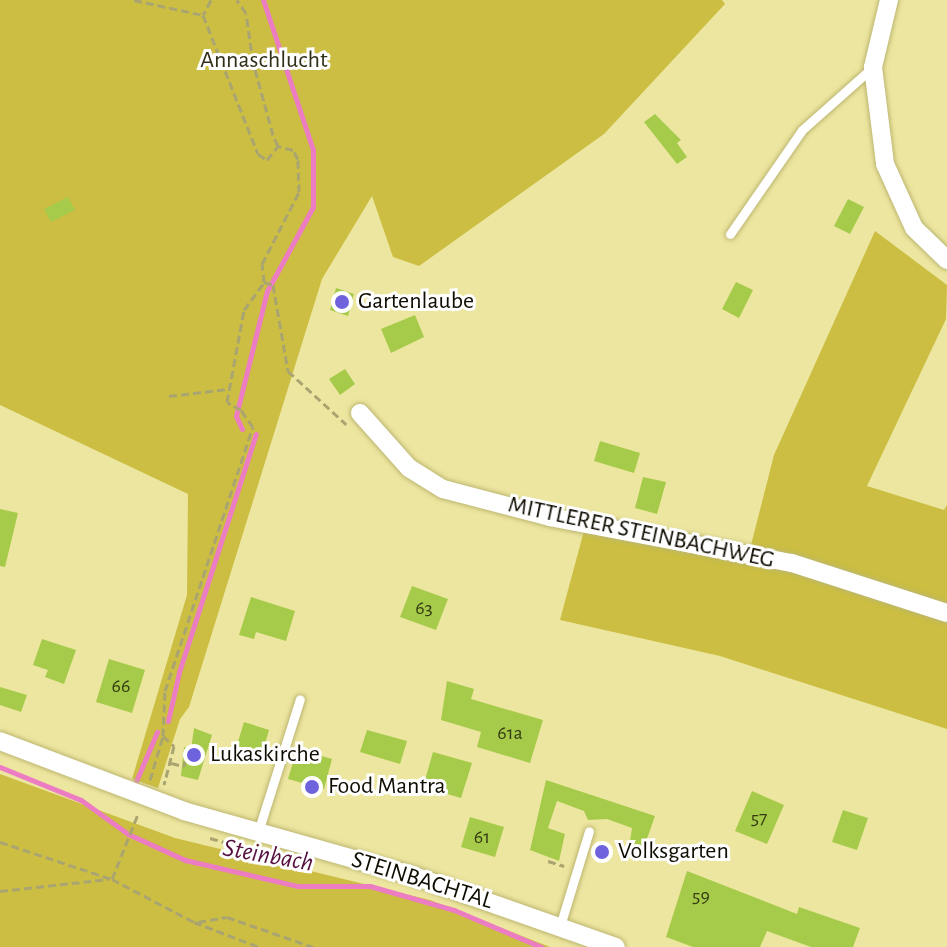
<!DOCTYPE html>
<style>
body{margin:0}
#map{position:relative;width:947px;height:947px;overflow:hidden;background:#ede6a0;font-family:"Alegreya Sans",sans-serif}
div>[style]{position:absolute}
.green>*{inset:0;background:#cbbe42}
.stream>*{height:5px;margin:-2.5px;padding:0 2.5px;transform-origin:2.5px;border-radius:2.5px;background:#ed7dc3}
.building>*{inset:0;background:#a6cb4a}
.path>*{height:3px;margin-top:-1.5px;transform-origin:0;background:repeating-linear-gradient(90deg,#aaa570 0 8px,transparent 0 12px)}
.roads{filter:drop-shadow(0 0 2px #bcb671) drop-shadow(0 0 2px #bcb671)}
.service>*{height:9px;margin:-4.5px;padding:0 4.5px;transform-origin:4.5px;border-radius:4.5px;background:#fff}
.minor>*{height:18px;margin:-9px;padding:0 9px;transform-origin:9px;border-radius:9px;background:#fff}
.dots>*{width:22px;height:22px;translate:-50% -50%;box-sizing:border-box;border:4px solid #fff;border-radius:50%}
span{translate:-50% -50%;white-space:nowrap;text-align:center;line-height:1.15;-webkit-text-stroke:6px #fff;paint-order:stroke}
.number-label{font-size:20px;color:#353c12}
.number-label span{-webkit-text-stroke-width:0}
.park-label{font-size:24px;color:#322f18}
.poi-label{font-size:24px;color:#0f0c00}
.left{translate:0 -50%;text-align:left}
.street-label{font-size:24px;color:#0f0c00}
.water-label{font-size:26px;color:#550f3f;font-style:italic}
</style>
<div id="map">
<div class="green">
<div style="clip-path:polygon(0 0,722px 0,725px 4px,604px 134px,419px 266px,393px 257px,372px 196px,322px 279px,189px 707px,180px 719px,158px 788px,132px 779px,187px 595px,188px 494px,0 405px)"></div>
<div style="clip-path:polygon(875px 231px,947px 285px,946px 319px,867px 486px,944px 510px,947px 505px,947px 729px,720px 656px,560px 620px,585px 527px,750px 549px,774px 455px)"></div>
<div style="clip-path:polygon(0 774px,175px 838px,430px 900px,550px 947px,0 947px)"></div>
</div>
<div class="stream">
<div style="left:242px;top:429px;width:14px;rotate:-115deg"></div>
<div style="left:236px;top:416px;width:129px;rotate:-76.1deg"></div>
<div style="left:267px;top:291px;width:96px;rotate:-61.3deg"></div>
<div style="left:313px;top:207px;width:57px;rotate:-90deg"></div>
<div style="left:313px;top:150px;width:158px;rotate:-108.4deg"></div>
<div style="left:168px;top:721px;width:50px;rotate:-77.3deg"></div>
<div style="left:179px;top:672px;width:250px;rotate:-72.1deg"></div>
<div style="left:0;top:767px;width:87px;rotate:22.2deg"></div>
<div style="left:81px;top:800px;width:58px;rotate:35.9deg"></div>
<div style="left:128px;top:834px;width:63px;rotate:24.5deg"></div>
<div style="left:185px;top:860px;width:116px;rotate:13deg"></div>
<div style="left:298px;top:886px;width:72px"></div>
<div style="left:370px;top:886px;width:87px;rotate:15.9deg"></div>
<div style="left:454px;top:910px;width:95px;rotate:23deg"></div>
<div style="left:134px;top:786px;width:59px;rotate:-66.9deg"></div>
</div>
<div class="building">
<div style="clip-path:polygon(655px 114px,681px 140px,677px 143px,687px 157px,677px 164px,644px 122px)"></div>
<div style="clip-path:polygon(68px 197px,75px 210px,51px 222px,44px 209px)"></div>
<div style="clip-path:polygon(848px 199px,864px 207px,850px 234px,834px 226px)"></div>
<div style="clip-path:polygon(736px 282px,753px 290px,739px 318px,722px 309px)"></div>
<div style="clip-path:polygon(336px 288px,354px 294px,348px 316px,330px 310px)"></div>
<div style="clip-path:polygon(415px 315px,424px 337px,391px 353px,381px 329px)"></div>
<div style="clip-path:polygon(345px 369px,355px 384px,340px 395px,329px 379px)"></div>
<div style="clip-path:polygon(600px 441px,640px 453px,634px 473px,594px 461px)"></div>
<div style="clip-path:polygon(643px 477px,666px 482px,657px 514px,635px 508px)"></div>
<div style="clip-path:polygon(0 509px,18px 513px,5px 567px,0 566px)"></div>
<div style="clip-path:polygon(412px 586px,448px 599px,436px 630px,400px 617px)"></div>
<div style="clip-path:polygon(251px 597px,295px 611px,286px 641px,256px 632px,254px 639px,239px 635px)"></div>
<div style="clip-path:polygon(42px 639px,76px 650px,64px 684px,45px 677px,48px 670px,33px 665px)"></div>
<div style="clip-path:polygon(109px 659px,145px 670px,132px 713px,96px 702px)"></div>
<div style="clip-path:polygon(447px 681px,474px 689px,471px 699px,543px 720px,530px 763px,477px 747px,481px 732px,441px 720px)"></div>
<div style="clip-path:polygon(0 687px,27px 695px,21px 712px,0 705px)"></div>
<div style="clip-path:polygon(244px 722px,269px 730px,262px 755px,236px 748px)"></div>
<div style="clip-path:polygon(194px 728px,212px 735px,198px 780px,181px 776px,184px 747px,191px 749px)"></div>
<div style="clip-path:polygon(367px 730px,407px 741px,400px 764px,360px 752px)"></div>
<div style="clip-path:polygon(297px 749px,332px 759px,324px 789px,288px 779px)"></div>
<div style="clip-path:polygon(433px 752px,472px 763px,461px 798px,423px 787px)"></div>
<div style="clip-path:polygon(546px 780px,655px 816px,642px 853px,628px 855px,632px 828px,607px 819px,588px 820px,584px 811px,557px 801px,548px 828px,565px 834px,559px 861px,530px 850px)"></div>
<div style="clip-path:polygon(752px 791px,784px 805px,767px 844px,735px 831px)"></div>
<div style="clip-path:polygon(843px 810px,868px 818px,857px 850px,832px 842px)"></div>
<div style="clip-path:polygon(470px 817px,504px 827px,495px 857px,461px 847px)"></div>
<div style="clip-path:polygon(687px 871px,797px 914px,799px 907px,860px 928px,853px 947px,811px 947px,767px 931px,760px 947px,693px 947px,666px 937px)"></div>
</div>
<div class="path">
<div style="left:134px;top:0;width:71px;rotate:12.3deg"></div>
<div style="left:211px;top:0;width:17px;rotate:118deg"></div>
<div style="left:203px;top:15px;width:149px;rotate:68.4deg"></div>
<div style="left:258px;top:154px;width:11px;rotate:34deg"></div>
<div style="left:267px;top:160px;width:18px;rotate:-52deg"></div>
<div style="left:264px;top:282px;width:9px;rotate:18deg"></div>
<div style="left:273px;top:285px;width:87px;rotate:80.1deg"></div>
<div style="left:288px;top:371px;width:79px;rotate:42.4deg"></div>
<div style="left:169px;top:396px;width:59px;rotate:-6.8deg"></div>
<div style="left:163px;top:736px;width:15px;rotate:42deg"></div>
<div style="left:174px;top:746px;width:40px;rotate:104.4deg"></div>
<div style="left:171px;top:763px;width:13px;rotate:13deg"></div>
<div style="left:184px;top:766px;width:5px;rotate:-79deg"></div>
<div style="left:150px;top:780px;width:46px;rotate:-73.5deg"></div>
<div style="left:163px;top:736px;width:45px;rotate:-87.5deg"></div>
<div style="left:165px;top:691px;width:278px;rotate:-71.6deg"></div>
<div style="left:253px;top:427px;width:21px;rotate:-125deg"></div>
<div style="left:241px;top:410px;width:16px;rotate:-150deg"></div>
<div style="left:227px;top:402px;width:94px;rotate:-79.5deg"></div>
<div style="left:244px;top:310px;width:34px;rotate:-54deg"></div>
<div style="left:264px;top:282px;width:18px;rotate:-96deg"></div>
<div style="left:262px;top:264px;width:81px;rotate:-62.8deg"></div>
<div style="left:299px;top:192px;width:33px;rotate:-92deg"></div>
<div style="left:298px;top:159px;width:10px;rotate:-119deg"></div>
<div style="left:293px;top:150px;width:16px;rotate:-165deg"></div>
<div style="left:278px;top:146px;width:12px;rotate:-114deg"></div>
<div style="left:273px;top:135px;width:76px;rotate:-105.3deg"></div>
<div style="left:253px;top:62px;width:49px;rotate:-98.1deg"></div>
<div style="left:246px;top:13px;width:16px;rotate:-125deg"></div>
<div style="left:210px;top:838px;width:41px;rotate:15.8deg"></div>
<div style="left:0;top:842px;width:118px;rotate:18.3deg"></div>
<div style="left:112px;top:879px;width:93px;rotate:27.7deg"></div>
<div style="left:194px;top:922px;width:70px;rotate:21deg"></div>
<div style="left:548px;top:861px;width:17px;rotate:17deg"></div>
<div style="left:112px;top:879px;width:70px;rotate:-68.2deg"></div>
<div style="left:0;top:891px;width:109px;rotate:-6.3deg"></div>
<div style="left:198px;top:922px;width:29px;rotate:-10deg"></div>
<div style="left:227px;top:917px;width:91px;rotate:19.2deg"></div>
</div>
<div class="roads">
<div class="service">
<div style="left:730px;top:234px;width:126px;rotate:-55.3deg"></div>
<div style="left:802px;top:130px;width:95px;rotate:-41.6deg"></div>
<div style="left:258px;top:832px;width:139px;rotate:-72.5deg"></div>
<div style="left:560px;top:926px;width:99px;rotate:-73deg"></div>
</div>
<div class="minor">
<div style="left:889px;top:0;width:69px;rotate:103.4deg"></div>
<div style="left:873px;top:67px;width:98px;rotate:82.9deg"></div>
<div style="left:885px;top:164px;width:70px;rotate:65.6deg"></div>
<div style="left:914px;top:228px;width:46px;rotate:44.1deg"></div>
<div style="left:360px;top:413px;width:74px;rotate:48.3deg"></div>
<div style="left:409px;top:468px;width:40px;rotate:32deg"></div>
<div style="left:443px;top:489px;width:111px;rotate:14.7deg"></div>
<div style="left:550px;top:517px;width:246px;rotate:10.8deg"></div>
<div style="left:792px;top:563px;width:163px;rotate:17.9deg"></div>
<div style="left:0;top:741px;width:197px;rotate:20.8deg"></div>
<div style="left:184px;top:811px;width:239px;rotate:15.8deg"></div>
<div style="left:414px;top:876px;width:214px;rotate:19.4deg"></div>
</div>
</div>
<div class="dots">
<div style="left:342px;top:302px;background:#6e62dd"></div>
<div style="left:194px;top:755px;background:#6e62dd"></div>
<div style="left:312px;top:787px;background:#6e62dd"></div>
<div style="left:602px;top:852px;background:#6e62dd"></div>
</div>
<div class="number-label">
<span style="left:424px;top:608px">63</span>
<span style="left:121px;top:686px">66</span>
<span style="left:510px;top:733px">61a</span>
<span style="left:759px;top:818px">57</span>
<span style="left:482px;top:837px">61</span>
<span style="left:701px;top:896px">59</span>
</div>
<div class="park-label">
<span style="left:264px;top:61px">Annaschlucht</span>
</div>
<div class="poi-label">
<span class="left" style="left:358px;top:302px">Gartenlaube</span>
<span class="left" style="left:210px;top:755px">Lukaskirche</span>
<span class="left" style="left:328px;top:787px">Food Mantra</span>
<span class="left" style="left:618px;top:852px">Volksgarten</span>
</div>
<div class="street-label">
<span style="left:641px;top:533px;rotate:12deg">MITTLERER STEINBACHWEG</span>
<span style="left:422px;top:881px;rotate:17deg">STEINBACHTAL</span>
</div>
<div class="water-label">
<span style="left:268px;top:856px;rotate:10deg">Steinbach</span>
</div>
</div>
